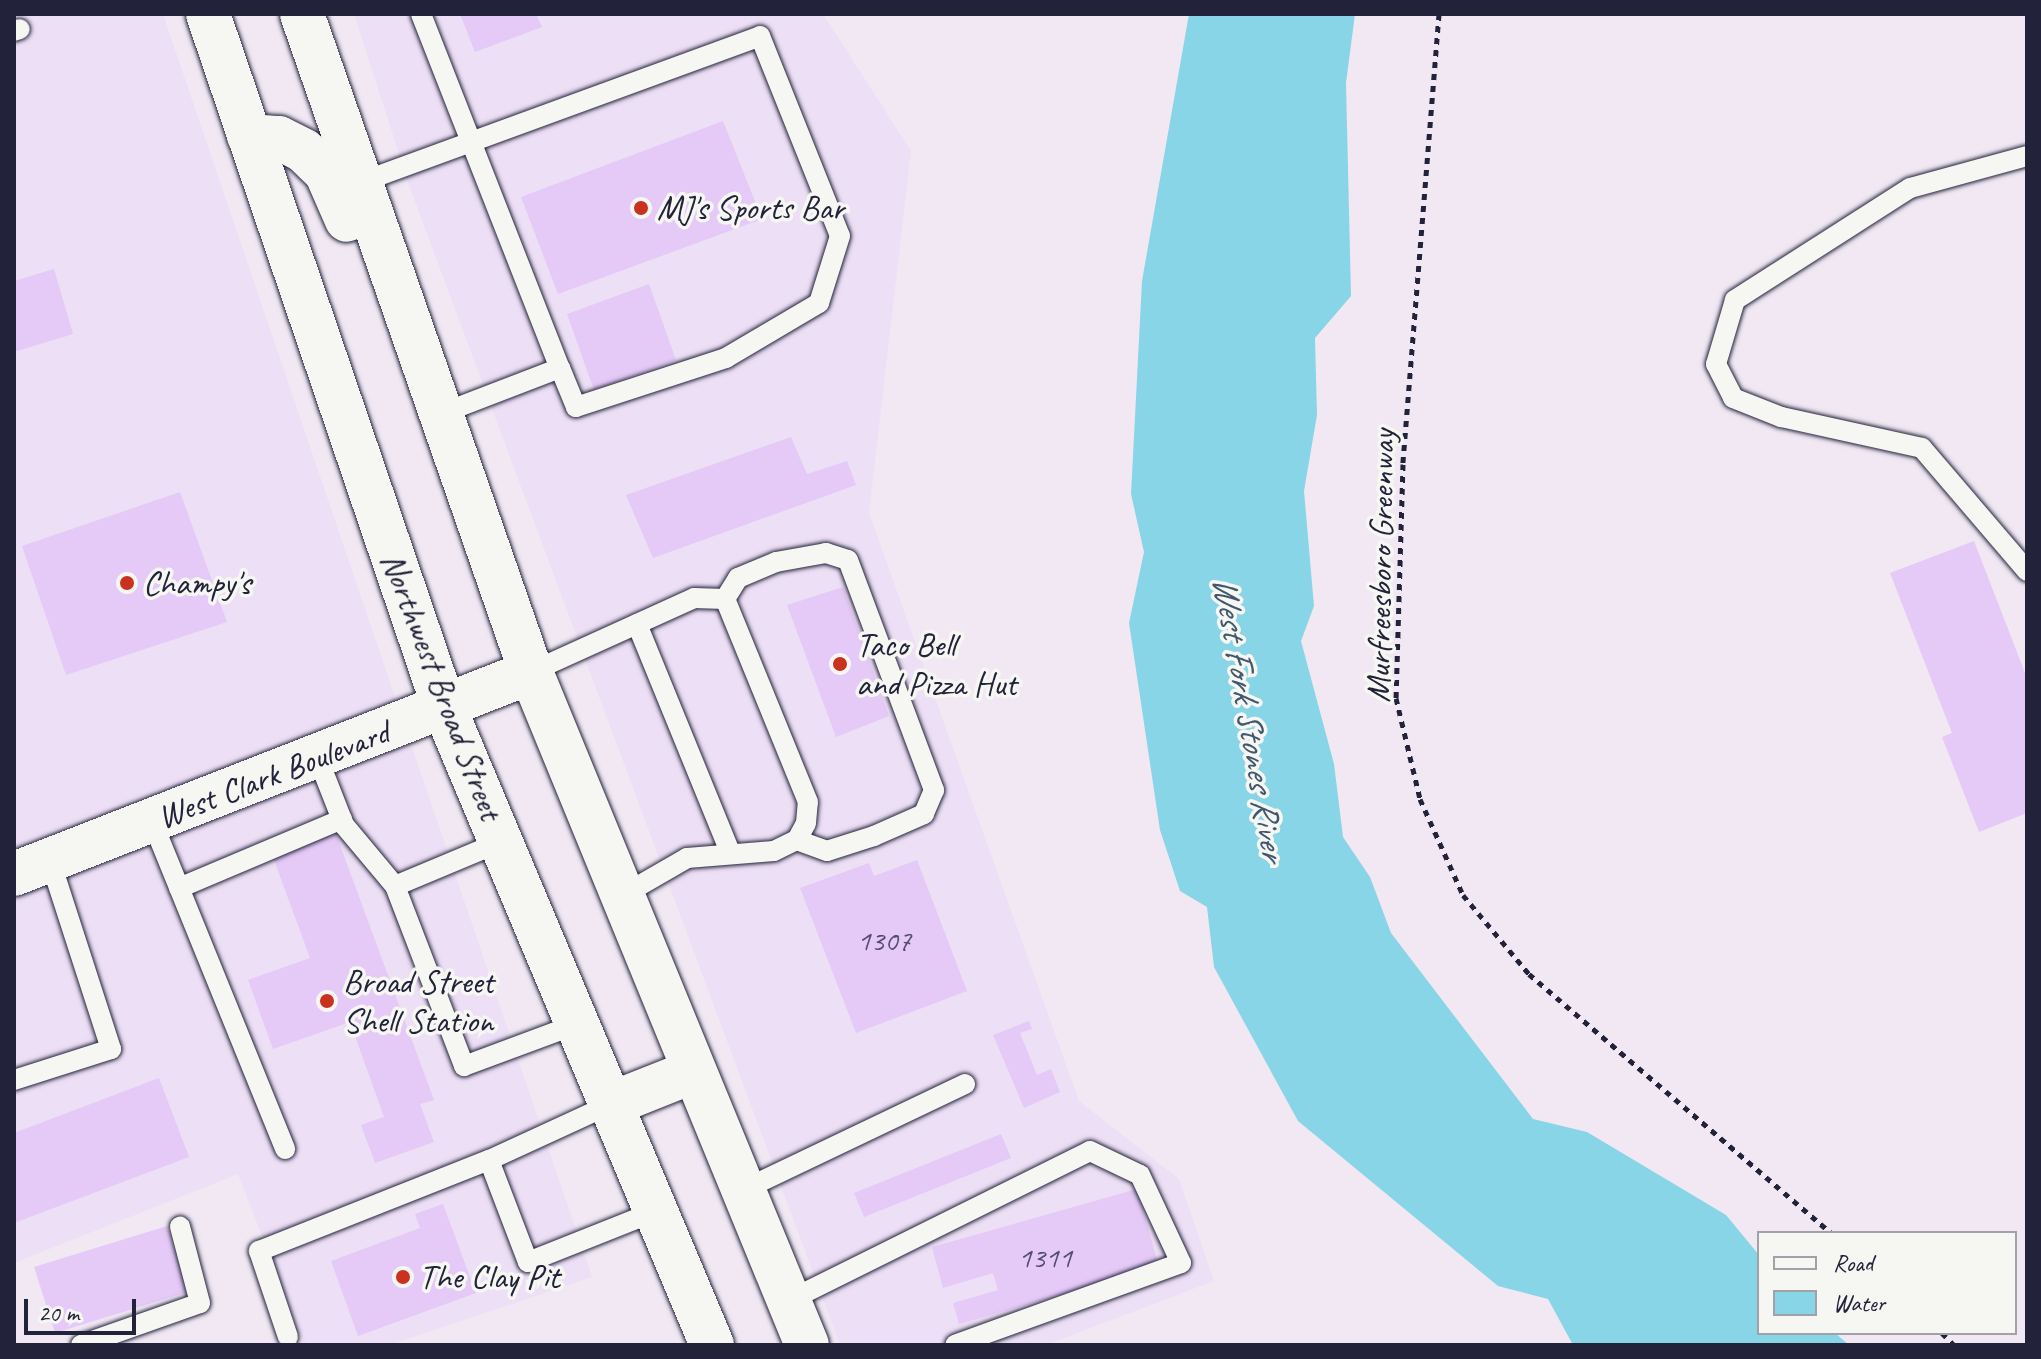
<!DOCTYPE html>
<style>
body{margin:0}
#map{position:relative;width:2041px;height:1359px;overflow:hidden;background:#f1e8f4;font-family:Caveat,sans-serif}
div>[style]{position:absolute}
.built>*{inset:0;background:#eddff5}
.water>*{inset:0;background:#87d5e6}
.building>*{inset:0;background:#e5c9f7}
.path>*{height:5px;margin-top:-2.5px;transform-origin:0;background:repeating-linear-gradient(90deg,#22223b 0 6px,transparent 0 12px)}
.roads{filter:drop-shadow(0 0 2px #22223b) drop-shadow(0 0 2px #22223b)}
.service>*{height:20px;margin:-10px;padding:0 10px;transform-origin:10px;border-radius:10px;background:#f6f6f2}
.tertiary>*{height:44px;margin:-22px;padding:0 22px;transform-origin:22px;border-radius:22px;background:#f6f6f2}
.primary>*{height:44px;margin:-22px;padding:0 22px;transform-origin:22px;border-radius:22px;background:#f6f6f2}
.dots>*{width:22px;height:22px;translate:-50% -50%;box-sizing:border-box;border:4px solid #f6f6f2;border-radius:50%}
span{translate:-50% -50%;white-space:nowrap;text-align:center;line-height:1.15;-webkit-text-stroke:7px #f6f6f2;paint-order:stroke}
.number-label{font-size:30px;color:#534c6a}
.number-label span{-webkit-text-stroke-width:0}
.poi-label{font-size:34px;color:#22223b}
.left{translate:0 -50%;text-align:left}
.street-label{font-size:34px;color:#22223b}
.water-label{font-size:36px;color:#40586e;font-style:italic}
.frame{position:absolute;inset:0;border:16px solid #22223b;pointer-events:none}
.legend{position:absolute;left:1757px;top:1231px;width:260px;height:104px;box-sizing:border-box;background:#f6f6f2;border:2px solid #a1a1a9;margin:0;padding:10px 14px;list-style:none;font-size:24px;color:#22223b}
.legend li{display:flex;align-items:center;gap:16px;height:40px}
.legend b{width:40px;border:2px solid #a1a1a9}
.scale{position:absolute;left:24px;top:1299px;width:112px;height:36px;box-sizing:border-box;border:4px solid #22223b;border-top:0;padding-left:10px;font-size:24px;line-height:28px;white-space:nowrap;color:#22223b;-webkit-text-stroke:6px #f6f6f2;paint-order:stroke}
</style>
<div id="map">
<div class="built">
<div style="clip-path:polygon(14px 14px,163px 14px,592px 1277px,389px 1345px,304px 1345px,238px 1174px,14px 1263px)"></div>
<div style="clip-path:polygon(354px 14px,823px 14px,911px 151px,869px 513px,1079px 1101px,1179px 1179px,1214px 1281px,1046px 1345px,840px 1345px,410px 188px)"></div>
</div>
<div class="water">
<div style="clip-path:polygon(1189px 14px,1355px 14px,1346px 83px,1351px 296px,1315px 338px,1317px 415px,1304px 491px,1314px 606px,1301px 641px,1334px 764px,1343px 837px,1370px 877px,1391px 933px,1533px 1119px,1587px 1132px,1726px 1215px,1759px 1255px,1759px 1333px,1835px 1333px,1849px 1345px,1573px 1345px,1548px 1299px,1498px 1286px,1298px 1121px,1214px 967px,1207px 907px,1180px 891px,1160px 830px,1129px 623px,1144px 552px,1131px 494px,1142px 281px)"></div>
</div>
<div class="building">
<div style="clip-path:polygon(460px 14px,536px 14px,542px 27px,475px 52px)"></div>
<div style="clip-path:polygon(723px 121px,762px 219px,558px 294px,521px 197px)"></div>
<div style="clip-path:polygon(54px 269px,73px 334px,14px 352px,14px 281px)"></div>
<div style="clip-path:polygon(649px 284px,676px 360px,594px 390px,567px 314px)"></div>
<div style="clip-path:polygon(791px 437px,807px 474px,847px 461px,856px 485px,653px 558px,626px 495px)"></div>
<div style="clip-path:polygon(180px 492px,227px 622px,66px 675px,22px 546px)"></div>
<div style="clip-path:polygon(1974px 541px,2027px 678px,2027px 813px,1979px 832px,1942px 737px,1952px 733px,1890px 573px)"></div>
<div style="clip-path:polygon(843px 587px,889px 716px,836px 737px,787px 605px)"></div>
<div style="clip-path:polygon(333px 826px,434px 1100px,420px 1104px,434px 1142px,375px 1163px,361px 1125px,384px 1117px,350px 1022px,273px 1049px,248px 980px,310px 958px,270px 849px)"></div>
<div style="clip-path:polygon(917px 860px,967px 991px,856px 1033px,800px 888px,869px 863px,874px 876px)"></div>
<div style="clip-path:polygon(1029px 1021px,1032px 1029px,1020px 1033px,1037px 1075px,1051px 1069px,1060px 1092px,1024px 1108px,993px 1035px)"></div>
<div style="clip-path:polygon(159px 1078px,189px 1157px,14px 1223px,14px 1133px)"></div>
<div style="clip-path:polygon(1001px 1134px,1011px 1158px,864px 1217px,854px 1193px)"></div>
<div style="clip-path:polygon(1137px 1189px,1159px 1267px,959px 1324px,953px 1303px,998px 1290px,993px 1273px,943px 1288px,932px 1247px)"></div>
<div style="clip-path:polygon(443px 1204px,476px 1293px,358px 1336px,331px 1261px,420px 1228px,415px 1214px)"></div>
<div style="clip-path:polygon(167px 1226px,188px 1292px,55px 1333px,34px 1267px)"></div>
</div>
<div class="path">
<div style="left:1439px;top:14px;width:451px;rotate:94.6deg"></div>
<div style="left:1403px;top:464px;width:234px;rotate:91.7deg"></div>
<div style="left:1396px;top:698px;width:104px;rotate:76.6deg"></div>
<div style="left:1420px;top:799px;width:105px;rotate:65.9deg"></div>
<div style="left:1463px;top:895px;width:103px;rotate:50.1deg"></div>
<div style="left:1529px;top:974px;width:398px;rotate:40.6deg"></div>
<div style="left:1942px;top:1333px;width:17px;rotate:45deg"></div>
</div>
<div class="roads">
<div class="service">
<div style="left:421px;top:14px;width:380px;rotate:68.6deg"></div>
<div style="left:560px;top:368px;width:129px;rotate:159deg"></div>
<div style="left:14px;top:31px;width:6px;rotate:-18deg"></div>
<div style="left:2027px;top:156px;width:121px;rotate:164.7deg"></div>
<div style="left:1910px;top:188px;width:208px;rotate:147.4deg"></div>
<div style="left:1735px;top:300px;width:67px;rotate:106.5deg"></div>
<div style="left:1716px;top:364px;width:38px;rotate:63deg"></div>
<div style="left:1733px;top:398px;width:52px;rotate:21.6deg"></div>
<div style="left:1781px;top:417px;width:144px;rotate:12.4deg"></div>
<div style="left:1922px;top:448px;width:162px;rotate:49.5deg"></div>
<div style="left:359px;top:183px;width:427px;rotate:-20.1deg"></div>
<div style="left:760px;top:36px;width:215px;rotate:68.2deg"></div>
<div style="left:840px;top:236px;width:70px;rotate:107.4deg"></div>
<div style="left:819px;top:303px;width:108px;rotate:149.4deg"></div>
<div style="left:726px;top:358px;width:158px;rotate:161.9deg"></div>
<div style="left:576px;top:407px;width:42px;rotate:-112.3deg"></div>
<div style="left:725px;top:599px;width:25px;rotate:-58deg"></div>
<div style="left:738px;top:578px;width:41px;rotate:-22.8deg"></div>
<div style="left:776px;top:562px;width:51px;rotate:-10.2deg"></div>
<div style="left:826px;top:553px;width:23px;rotate:18deg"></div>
<div style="left:848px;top:560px;width:246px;rotate:69.5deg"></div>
<div style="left:934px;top:790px;width:26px;rotate:113deg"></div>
<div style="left:924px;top:814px;width:55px;rotate:156.3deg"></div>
<div style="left:874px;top:836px;width:49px;rotate:162.3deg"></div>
<div style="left:827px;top:851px;width:32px;rotate:-160deg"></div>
<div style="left:637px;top:624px;width:244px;rotate:67.8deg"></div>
<div style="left:531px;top:672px;width:179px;rotate:-24.4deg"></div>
<div style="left:694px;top:598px;width:31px;rotate:2deg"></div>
<div style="left:317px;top:756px;width:74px;rotate:68.6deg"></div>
<div style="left:344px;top:825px;width:80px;rotate:50.1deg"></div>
<div style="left:395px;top:886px;width:193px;rotate:69deg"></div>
<div style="left:464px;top:1066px;width:121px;rotate:-20.4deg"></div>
<div style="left:152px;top:821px;width:354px;rotate:67.9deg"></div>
<div style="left:395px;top:886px;width:114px;rotate:-22.7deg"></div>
<div style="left:179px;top:888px;width:177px;rotate:-22.9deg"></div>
<div style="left:623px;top:895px;width:74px;rotate:-30deg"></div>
<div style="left:687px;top:858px;width:87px;rotate:-4.6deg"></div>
<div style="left:774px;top:851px;width:25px;rotate:-26deg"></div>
<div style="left:797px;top:840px;width:19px;rotate:-62deg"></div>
<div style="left:806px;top:823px;width:21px;rotate:-85deg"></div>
<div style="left:808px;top:802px;width:219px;rotate:-112.2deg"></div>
<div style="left:14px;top:1080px;width:102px;rotate:-17.7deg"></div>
<div style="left:111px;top:1049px;width:199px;rotate:-107.9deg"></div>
<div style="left:611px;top:1104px;width:134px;rotate:155.3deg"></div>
<div style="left:489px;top:1160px;width:109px;rotate:69.1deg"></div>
<div style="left:528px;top:1262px;width:138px;rotate:-21.7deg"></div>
<div style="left:743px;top:1190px;width:246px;rotate:-25.5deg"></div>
<div style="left:788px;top:1301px;width:337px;rotate:-26.4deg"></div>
<div style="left:1090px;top:1151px;width:55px;rotate:25.6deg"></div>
<div style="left:1140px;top:1175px;width:97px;rotate:65deg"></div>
<div style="left:1181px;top:1263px;width:240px;rotate:160.1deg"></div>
<div style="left:288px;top:1337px;width:91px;rotate:-108.6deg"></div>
<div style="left:259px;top:1251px;width:247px;rotate:-21.6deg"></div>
<div style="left:81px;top:1345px;width:126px;rotate:-19.4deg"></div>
<div style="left:200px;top:1303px;width:79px;rotate:-104.7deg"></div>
</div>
<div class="tertiary">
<div style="left:14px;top:874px;width:555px;rotate:-21.34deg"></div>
</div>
<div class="primary">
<div style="left:208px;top:14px;width:732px;rotate:71.19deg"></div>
<div style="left:444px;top:707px;width:692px;rotate:67.21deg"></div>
<div style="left:302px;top:14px;width:697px;rotate:70.81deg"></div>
<div style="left:531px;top:672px;width:727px;rotate:67.7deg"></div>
<div style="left:249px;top:136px;width:30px;rotate:4deg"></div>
<div style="left:279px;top:138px;width:28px;rotate:27deg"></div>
<div style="left:304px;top:151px;width:30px;rotate:44deg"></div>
<div style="left:326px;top:172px;width:52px;rotate:66.4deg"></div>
<div style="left:611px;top:1104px;width:89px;rotate:-21.7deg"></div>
</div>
</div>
<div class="dots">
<div style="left:641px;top:208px;background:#c8321e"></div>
<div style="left:127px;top:583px;background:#c8321e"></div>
<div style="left:840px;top:664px;background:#c8321e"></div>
<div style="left:327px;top:1001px;background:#c8321e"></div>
<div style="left:403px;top:1277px;background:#c8321e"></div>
</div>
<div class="number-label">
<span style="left:884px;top:940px">1307</span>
<span style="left:1045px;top:1257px">1311</span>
</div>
<div class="poi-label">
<span class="left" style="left:657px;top:208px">MJ's Sports Bar</span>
<span class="left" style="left:143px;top:583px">Champy's</span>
<span class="left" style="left:856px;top:664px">Taco Bell<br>and Pizza Hut</span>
<span class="left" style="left:343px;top:1001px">Broad Street<br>Shell Station</span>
<span class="left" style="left:419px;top:1277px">The Clay Pit</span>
</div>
<div class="street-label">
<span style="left:1380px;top:566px;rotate:-89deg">Murfreesboro Greenway</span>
<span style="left:442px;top:686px;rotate:69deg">Northwest Broad Street</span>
<span style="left:273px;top:774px;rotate:-21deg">West Clark Boulevard</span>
</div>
<div class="water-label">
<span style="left:1249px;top:718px;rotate:80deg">West Fork Stones River</span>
</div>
<div class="frame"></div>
<ul class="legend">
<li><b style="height:10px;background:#f6f6f2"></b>Road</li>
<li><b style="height:22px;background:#87d5e6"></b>Water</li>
</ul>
<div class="scale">20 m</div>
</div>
